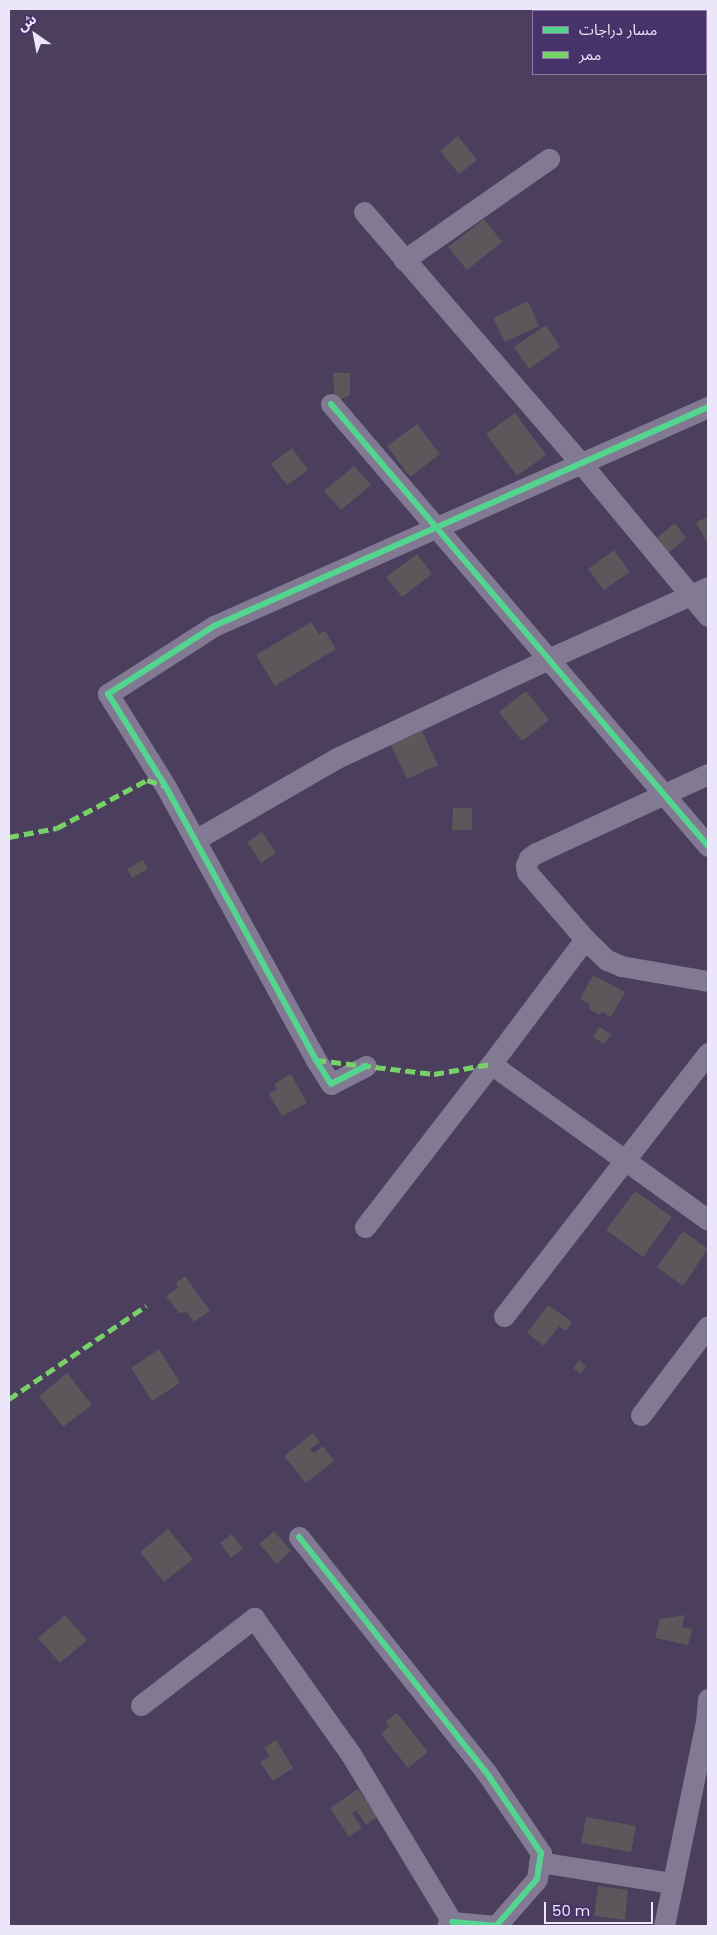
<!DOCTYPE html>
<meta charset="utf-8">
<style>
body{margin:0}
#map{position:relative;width:717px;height:1935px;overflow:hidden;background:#4b3f5d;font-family:Poppins,"Noto Sans Arabic",sans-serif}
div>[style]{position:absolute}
.building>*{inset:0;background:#5b575a}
.minor>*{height:21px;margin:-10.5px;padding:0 10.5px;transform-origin:10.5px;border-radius:10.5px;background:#827a93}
.quiet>*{height:5px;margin-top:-2.5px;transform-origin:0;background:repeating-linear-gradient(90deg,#78d068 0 10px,transparent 0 15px)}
.cycleway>*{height:6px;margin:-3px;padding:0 3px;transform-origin:3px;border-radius:3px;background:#53d58f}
span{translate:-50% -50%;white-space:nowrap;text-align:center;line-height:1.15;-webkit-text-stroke:4.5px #48326a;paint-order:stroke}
.frame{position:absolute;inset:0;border:10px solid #ece6fb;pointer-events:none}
.legend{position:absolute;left:532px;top:10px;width:175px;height:65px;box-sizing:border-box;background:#48326a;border:1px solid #8a7aa4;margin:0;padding:6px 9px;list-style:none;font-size:15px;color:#ece6fb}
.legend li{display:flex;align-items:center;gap:10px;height:25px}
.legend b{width:25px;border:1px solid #8a7aa4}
.north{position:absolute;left:10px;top:10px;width:50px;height:50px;-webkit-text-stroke:4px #48326a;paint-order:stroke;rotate:327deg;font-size:14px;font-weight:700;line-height:20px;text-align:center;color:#ece6fb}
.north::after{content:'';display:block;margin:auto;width:18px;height:22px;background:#ece6fb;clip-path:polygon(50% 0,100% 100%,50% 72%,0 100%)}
.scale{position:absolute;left:544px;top:1902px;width:109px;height:22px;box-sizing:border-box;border:2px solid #ece6fb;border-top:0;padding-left:6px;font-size:15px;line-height:18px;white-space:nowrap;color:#ece6fb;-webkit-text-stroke:4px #48326a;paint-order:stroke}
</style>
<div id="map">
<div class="building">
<div style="clip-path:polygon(458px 136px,477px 160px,459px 174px,440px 151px)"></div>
<div style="clip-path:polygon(484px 219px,502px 242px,467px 270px,448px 247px)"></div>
<div style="clip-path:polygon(528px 301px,539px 326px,505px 342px,493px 318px)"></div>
<div style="clip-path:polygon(546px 325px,560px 347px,529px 369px,514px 347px)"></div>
<div style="clip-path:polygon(333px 373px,350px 373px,350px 395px,335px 402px)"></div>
<div style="clip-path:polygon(515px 413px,546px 455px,517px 476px,486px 434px)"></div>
<div style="clip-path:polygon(417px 424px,440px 454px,410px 477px,387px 446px)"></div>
<div style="clip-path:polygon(292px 448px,308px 470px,287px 485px,271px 464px)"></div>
<div style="clip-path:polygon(354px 466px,371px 485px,341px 510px,324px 491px)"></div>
<div style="clip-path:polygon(708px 516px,708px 544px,696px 523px)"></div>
<div style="clip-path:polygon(675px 523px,686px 538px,667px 554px,655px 539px)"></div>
<div style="clip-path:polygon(614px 550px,630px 572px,604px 590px,588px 569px)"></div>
<div style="clip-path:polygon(417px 554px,432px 574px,402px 597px,386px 577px)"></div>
<div style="clip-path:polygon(311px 622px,319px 634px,325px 631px,336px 649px,275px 686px,256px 655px)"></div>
<div style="clip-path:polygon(526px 691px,549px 720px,522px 741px,499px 712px)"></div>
<div style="clip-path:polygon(422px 731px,438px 765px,407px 779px,391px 745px)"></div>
<div style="clip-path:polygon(453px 808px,472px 808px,472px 830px,452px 830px)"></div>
<div style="clip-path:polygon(262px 832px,276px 853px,261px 863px,247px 842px)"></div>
<div style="clip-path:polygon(143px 860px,148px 869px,132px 878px,127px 869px)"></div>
<div style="clip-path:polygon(593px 975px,625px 992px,611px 1017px,602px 1012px,600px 1015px,589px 1009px,590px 1004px,580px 999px)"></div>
<div style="clip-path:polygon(599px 1027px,611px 1034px,604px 1044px,593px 1037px)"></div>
<div style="clip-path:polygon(291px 1074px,307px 1103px,282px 1116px,269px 1094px,277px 1089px,274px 1084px)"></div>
<div style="clip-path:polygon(635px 1191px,672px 1217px,643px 1257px,606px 1230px)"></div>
<div style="clip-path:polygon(683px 1231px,708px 1249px,683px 1286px,657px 1267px)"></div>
<div style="clip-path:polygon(185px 1276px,210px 1311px,194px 1322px,187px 1312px,179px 1313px,166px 1296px,178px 1287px,176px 1283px)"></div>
<div style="clip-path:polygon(548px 1305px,572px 1322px,566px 1331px,559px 1326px,544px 1346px,527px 1333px)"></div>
<div style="clip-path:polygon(159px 1349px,180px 1383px,152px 1401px,131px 1368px)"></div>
<div style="clip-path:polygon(579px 1360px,586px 1366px,581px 1374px,573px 1368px)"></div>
<div style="clip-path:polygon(67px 1373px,92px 1405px,63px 1427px,39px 1396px)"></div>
<div style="clip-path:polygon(313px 1433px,320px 1442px,310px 1449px,314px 1453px,323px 1446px,334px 1461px,306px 1483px,284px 1456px)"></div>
<div style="clip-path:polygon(168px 1529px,193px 1559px,164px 1582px,140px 1552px)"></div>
<div style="clip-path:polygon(274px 1531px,291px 1551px,277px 1564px,259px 1544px)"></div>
<div style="clip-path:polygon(232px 1534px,243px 1549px,231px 1558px,220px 1543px)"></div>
<div style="clip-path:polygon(65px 1615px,87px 1640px,60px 1663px,38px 1638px)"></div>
<div style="clip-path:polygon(685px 1615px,682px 1627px,692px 1629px,688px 1645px,655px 1638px,660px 1619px)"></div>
<div style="clip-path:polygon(397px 1713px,428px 1752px,408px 1768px,381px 1734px,389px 1727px,385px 1722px)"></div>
<div style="clip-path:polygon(276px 1740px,293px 1768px,273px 1781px,260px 1762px,270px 1756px,264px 1748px)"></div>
<div style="clip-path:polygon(358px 1789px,377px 1817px,366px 1825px,356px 1810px,352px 1813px,362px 1828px,349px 1837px,330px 1808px)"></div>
<div style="clip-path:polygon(586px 1817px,636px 1826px,631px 1852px,581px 1843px)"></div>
<div style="clip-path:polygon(598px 1886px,628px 1890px,625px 1920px,594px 1916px)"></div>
</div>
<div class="minor">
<div style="left:364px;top:212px;width:330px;rotate:49.2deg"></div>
<div style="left:580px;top:462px;width:200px;rotate:50.3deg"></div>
<div style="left:404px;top:260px;width:177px;rotate:-34.9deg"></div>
<div style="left:331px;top:404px;width:581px;rotate:49.54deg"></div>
<div style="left:708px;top:774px;width:189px;rotate:155.3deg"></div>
<div style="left:536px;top:853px;width:9px;rotate:144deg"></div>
<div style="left:529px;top:858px;width:8px;rotate:113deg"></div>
<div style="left:526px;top:865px;width:7px;rotate:82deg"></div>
<div style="left:527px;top:872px;width:89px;rotate:49.1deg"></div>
<div style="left:585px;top:939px;width:30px;rotate:44deg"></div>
<div style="left:607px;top:960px;width:15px;rotate:23deg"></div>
<div style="left:621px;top:966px;width:88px;rotate:9.8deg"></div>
<div style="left:195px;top:840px;width:164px;rotate:-30deg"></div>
<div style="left:337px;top:758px;width:233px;rotate:-25.1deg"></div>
<div style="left:548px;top:659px;width:175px;rotate:-24.2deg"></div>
<div style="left:585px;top:939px;width:156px;rotate:126.9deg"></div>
<div style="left:491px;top:1064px;width:267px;rotate:35.7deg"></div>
<div style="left:366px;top:1066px;width:39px;rotate:153deg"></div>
<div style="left:331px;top:1084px;width:28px;rotate:-122deg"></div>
<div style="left:316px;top:1060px;width:311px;rotate:-118.8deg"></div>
<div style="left:166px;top:787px;width:110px;rotate:-121.9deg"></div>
<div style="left:108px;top:694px;width:126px;rotate:-32.7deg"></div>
<div style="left:214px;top:626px;width:540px;rotate:-23.91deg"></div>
<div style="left:365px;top:1227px;width:206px;rotate:-52.3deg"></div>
<div style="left:504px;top:1316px;width:333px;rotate:-52.2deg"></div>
<div style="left:641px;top:1415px;width:111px;rotate:-53deg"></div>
<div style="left:299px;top:1537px;width:300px;rotate:51.5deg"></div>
<div style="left:486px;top:1772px;width:98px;rotate:55.8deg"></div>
<div style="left:541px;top:1853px;width:26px;rotate:99deg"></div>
<div style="left:537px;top:1879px;width:62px;rotate:131.1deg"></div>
<div style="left:496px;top:1926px;width:44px;rotate:-174.8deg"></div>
<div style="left:141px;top:1705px;width:143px;rotate:-37.6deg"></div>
<div style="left:254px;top:1618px;width:166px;rotate:54.6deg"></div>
<div style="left:350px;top:1753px;width:197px;rotate:58.9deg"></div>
<div style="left:452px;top:1922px;width:6px;rotate:141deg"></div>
<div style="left:539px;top:1862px;width:135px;rotate:9deg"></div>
<div style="left:664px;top:1926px;width:208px;rotate:-78.4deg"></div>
<div style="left:706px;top:1722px;width:23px;rotate:-85deg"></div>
</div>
<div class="quiet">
<div style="left:9px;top:837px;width:49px;rotate:-10.6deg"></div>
<div style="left:57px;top:828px;width:102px;rotate:-28.1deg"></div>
<div style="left:147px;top:780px;width:19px;rotate:18deg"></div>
<div style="left:316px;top:1060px;width:119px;rotate:6.8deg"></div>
<div style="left:434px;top:1074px;width:58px;rotate:-10deg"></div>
<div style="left:9px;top:1399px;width:166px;rotate:-34.2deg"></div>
</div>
<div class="cycleway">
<div style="left:331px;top:404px;width:581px;rotate:49.54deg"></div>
<div style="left:366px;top:1066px;width:39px;rotate:153deg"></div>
<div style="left:331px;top:1084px;width:28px;rotate:-122deg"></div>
<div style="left:316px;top:1060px;width:311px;rotate:-118.8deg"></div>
<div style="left:166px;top:787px;width:110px;rotate:-121.9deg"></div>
<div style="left:108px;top:694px;width:126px;rotate:-32.7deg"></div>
<div style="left:214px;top:626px;width:540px;rotate:-23.91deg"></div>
<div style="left:299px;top:1537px;width:300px;rotate:51.5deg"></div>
<div style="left:486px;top:1772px;width:98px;rotate:55.8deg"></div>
<div style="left:541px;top:1853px;width:26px;rotate:99deg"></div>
<div style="left:537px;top:1879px;width:62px;rotate:131.1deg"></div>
<div style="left:496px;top:1926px;width:44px;rotate:-174.8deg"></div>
</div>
<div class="frame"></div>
<ul class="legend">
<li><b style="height:6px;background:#53d58f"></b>مسار دراجات</li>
<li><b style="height:6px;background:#78d068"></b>ممر</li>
</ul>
<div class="north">ش</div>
<div class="scale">50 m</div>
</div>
